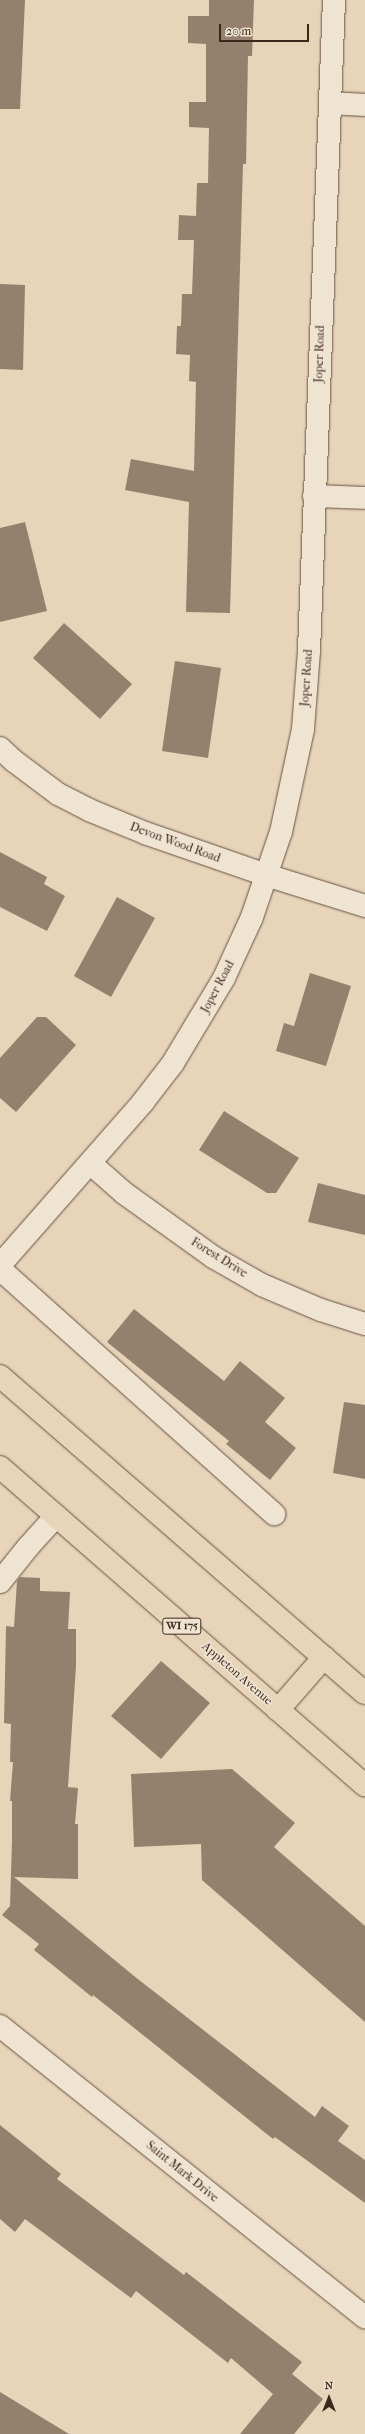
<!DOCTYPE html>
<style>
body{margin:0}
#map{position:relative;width:365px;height:2434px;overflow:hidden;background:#e7d4b9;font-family:"IM FELL French Canon",serif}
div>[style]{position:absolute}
.building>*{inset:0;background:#95806e}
.roads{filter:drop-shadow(0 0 1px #685243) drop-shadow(0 0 1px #685243)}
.minor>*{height:22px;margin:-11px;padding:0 11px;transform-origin:11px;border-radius:11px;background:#efe3d2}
.major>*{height:22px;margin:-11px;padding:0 11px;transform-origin:11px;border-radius:11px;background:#e7d4b9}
span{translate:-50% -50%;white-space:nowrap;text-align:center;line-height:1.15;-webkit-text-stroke:3.5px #efe3d2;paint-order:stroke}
.shield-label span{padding:1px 3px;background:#efe3d2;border:1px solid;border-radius:3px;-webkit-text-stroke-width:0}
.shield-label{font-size:11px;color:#3d261c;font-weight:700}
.street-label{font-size:12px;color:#3d261c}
.north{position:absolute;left:309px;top:2378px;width:40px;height:40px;-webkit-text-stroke:3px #efe3d2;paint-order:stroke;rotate:0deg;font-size:11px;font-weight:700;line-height:16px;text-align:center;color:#3d261c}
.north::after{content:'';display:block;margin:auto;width:14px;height:18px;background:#3d261c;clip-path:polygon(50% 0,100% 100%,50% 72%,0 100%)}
.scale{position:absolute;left:219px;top:24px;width:90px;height:18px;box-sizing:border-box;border:2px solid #3d261c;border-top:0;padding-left:5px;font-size:12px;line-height:14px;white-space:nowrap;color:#3d261c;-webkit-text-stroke:3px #efe3d2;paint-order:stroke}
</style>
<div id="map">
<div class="building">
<div style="clip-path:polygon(0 0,25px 0,20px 109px,0 109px)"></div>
<div style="clip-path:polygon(209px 0,254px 0,252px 56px,248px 56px,246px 164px,243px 164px,230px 613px,186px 612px,189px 502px,125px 490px,131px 459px,194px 471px,196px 382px,189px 381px,190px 355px,176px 354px,177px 326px,181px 326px,182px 294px,192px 294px,194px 240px,178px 240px,179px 215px,196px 216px,197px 183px,208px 183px,209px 128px,189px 127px,189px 102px,206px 102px,206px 44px,188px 43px,188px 16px,209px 16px)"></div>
<div style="clip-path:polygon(0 284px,25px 285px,23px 370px,0 369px)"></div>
<div style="clip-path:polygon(25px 522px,47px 611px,0 622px,0 528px)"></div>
<div style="clip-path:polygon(64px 623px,132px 684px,100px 719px,33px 658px)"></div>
<div style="clip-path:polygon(175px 661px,221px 668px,208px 758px,162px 751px)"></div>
<div style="clip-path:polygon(0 852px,47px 877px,44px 884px,65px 896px,47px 931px,0 907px)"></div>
<div style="clip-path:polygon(117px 897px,155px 918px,111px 997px,74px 976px)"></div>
<div style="clip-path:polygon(310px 973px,351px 986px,326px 1066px,276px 1051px,284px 1023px,294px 1026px)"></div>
<div style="clip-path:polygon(37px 1017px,46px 1017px,76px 1045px,16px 1112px,0 1098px,0 1058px)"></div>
<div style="clip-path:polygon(224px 1111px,299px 1158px,276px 1193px,267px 1193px,199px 1150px)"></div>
<div style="clip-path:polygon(318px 1183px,365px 1195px,365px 1235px,308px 1222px)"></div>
<div style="clip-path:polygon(134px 1309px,224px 1381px,240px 1361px,285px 1398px,265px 1422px,296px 1448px,270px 1480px,226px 1444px,229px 1441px,107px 1342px)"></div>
<div style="clip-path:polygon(344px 1402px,365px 1405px,365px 1479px,333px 1473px)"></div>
<div style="clip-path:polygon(20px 1577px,40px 1578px,40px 1591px,70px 1592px,68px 1629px,76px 1629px,76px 1666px,68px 1787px,78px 1788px,75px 1824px,78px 1824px,78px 1879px,14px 1877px,134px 1976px,315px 2117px,322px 2106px,349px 2126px,338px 2141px,365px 2160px,365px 2203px,275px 2137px,273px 2139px,93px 1995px,92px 1997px,34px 1950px,39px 1944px,2px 1915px,10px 1906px,12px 1841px,12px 1801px,10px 1801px,13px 1762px,10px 1762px,11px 1724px,4px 1723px,6px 1626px,14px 1627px,17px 1581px)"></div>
<div style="clip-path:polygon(161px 1661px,210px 1703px,161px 1759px,111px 1716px)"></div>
<div style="clip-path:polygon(232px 1769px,295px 1823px,274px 1847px,365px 1926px,365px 2022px,202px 1880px,201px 1844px,134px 1847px,131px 1774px)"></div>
<div style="clip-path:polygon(0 2125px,61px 2174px,57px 2179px,184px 2275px,186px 2272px,302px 2362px,292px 2374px,323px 2399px,294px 2434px,240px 2434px,273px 2394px,231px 2358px,228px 2363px,136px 2291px,131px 2298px,25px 2219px,15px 2232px,0 2219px)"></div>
<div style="clip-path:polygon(0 2392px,69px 2434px,0 2434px)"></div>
</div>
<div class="roads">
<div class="minor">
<div style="left:330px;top:103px;width:35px;rotate:3deg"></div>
<div style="left:314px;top:496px;width:51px;rotate:2.2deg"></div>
<div style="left:0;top:748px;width:19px;rotate:43deg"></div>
<div style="left:14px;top:761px;width:55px;rotate:36.9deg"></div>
<div style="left:58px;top:794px;width:35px;rotate:27deg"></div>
<div style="left:89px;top:810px;width:61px;rotate:22.3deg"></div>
<div style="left:145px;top:833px;width:128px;rotate:19.1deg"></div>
<div style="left:266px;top:875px;width:104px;rotate:17.4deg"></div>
<div style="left:90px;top:1163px;width:45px;rotate:41.4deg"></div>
<div style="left:124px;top:1193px;width:110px;rotate:35.7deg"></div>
<div style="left:213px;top:1257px;width:56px;rotate:29.7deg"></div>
<div style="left:262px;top:1285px;width:64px;rotate:23deg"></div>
<div style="left:321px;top:1310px;width:46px;rotate:17.7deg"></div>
<div style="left:0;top:1265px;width:217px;rotate:-48.7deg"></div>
<div style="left:143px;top:1102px;width:49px;rotate:-52.4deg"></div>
<div style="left:173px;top:1063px;width:99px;rotate:-59deg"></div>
<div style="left:224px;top:978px;width:67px;rotate:-65.3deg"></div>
<div style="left:252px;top:917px;width:90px;rotate:-71.2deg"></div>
<div style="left:281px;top:832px;width:105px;rotate:-77.9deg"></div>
<div style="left:303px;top:729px;width:78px;rotate:-85.6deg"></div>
<div style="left:309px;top:651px;width:651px;rotate:-87.8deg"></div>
<div style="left:0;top:1269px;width:368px;rotate:41.8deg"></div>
<div style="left:0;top:1582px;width:45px;rotate:-51.3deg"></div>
<div style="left:28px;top:1547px;width:42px;rotate:-47.9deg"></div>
<div style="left:0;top:2026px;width:467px;rotate:38.6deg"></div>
</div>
<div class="major">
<div style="left:0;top:1376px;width:483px;rotate:41deg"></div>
<div style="left:0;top:1467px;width:484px;rotate:41.1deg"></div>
<div style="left:278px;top:1710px;width:70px;rotate:-49deg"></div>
</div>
</div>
<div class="shield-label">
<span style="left:182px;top:1626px">WI 175</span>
</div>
<div class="street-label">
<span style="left:320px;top:354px;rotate:-88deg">Joper Road</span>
<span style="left:307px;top:678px;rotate:-86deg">Joper Road</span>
<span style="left:175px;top:843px;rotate:20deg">Devon Wood Road</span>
<span style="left:218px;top:987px;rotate:-62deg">Joper Road</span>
<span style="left:219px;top:1258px;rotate:32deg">Forest Drive</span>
<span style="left:237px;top:1674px;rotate:41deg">Appleton Avenue</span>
<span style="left:182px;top:2172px;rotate:39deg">Saint Mark Drive</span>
</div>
<div class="north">N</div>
<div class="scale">20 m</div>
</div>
